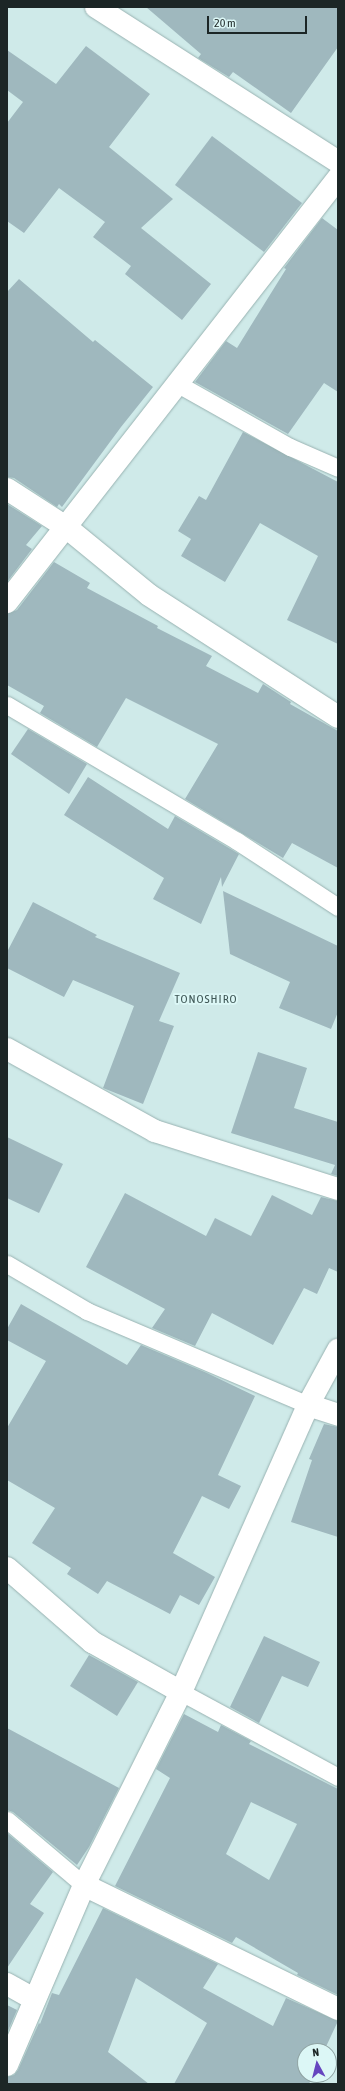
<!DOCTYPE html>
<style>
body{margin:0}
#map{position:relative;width:345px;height:2091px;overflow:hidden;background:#cfeae9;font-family:"Asap Condensed",sans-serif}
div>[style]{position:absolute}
.building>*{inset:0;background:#9fb8be}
.roads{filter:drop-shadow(0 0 1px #98b2b1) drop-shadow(0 0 1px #98b2b1)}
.service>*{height:17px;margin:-8.5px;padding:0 8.5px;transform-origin:8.5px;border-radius:8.5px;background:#fff}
.minor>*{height:22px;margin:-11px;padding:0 11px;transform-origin:11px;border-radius:11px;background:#fff}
.tertiary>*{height:22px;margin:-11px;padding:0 11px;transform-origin:11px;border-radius:11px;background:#fff}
span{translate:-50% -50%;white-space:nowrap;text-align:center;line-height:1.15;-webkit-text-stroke:4px #dcf7f6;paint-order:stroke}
.quarter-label{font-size:12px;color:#3f5756;letter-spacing:1px}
.frame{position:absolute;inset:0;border:8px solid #1c2626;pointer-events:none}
.north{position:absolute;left:297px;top:2043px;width:40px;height:40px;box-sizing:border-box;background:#dcf7f6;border:1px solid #8fa3a3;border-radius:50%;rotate:353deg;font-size:11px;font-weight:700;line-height:16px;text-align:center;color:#1c2626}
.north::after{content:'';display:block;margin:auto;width:14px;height:18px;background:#6546bf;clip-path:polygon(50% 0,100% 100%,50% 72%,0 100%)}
.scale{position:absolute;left:207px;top:16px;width:100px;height:18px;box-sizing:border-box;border:2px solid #1c2626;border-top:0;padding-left:5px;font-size:12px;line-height:14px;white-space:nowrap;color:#1c2626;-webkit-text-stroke:3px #dcf7f6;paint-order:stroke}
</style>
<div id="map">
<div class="building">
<div style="clip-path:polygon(146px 7px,338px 7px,338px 47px,291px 113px,233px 72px,229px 77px,198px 58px,201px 54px)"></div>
<div style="clip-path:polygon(86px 46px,150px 94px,109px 147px,173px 199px,141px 228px,211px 284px,182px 320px,125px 274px,131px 266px,93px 237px,105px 222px,59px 188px,24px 233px,7px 221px,7px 123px,23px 102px,7px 90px,7px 50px,56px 84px)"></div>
<div style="clip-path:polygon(212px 136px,302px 203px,264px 252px,175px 185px)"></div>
<div style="clip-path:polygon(322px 218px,338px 230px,338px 392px,324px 383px,288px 434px,195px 382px,226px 341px,237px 348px,286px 269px,284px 268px)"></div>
<div style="clip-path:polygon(19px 279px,93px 342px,95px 340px,153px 387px,121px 427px,62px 507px,59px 504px,57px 507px,14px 478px,7px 477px,7px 292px)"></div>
<div style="clip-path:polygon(243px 432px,338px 482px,338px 644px,287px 620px,318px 556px,260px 523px,225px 582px,181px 556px,191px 539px,178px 531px,199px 496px,206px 500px)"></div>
<div style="clip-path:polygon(7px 504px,42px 526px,26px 545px,32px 549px,7px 582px)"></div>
<div style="clip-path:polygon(54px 562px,90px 583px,87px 588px,158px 626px,157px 628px,212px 656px,206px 666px,258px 693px,263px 684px,291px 702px,290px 704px,338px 731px,338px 868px,292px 843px,283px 858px,185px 799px,218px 744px,126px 698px,97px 747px,40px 713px,44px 706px,7px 685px,7px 614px,17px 610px)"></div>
<div style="clip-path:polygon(28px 729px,87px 764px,69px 794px,11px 754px)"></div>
<div style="clip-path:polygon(88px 777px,168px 829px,175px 816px,239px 854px,222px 887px,221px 877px,201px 924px,153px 899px,164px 878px,64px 815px)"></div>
<div style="clip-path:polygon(223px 891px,338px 946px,338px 1012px,331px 1029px,279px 1008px,290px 982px,230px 954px)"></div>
<div style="clip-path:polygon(33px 902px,97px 935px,95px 937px,180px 973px,159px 1021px,174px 1026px,143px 1104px,103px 1088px,134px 1006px,73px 980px,64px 997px,7px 968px,7px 952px)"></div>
<div style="clip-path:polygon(258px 1052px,307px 1068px,294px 1108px,338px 1122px,338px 1176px,331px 1174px,335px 1165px,231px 1133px)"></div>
<div style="clip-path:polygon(7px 1137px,63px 1164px,39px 1213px,7px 1198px)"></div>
<div style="clip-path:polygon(125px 1193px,206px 1236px,215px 1218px,251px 1236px,272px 1195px,312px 1215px,321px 1197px,338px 1201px,338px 1272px,329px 1268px,317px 1294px,304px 1288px,273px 1345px,212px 1313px,195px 1346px,152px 1328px,165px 1309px,86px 1267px)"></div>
<div style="clip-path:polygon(21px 1304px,127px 1365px,141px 1345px,207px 1373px,255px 1396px,218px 1475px,241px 1486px,229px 1509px,202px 1496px,173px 1553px,215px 1577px,199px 1605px,180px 1595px,170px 1614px,107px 1581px,98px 1594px,67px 1574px,71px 1568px,32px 1543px,55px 1508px,7px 1480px,7px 1428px,46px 1361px,7px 1340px,7px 1329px)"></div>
<div style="clip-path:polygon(324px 1424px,338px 1427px,338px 1537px,291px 1522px,312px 1460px,309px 1459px)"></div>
<div style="clip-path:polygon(264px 1636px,320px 1662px,308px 1687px,282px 1676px,259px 1723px,230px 1707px)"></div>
<div style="clip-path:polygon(89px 1655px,138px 1682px,117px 1716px,70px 1686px)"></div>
<div style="clip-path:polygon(evenodd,184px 1714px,218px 1732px,221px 1725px,251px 1741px,249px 1744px,338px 1789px,338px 1995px,297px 1975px,298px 1973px,236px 1937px,232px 1943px,115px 1886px,170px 1778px,156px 1769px,184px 1714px,251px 1802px,297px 1824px,269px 1880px,226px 1854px,251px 1802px)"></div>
<div style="clip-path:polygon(7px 1728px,119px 1788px,89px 1847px,77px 1865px,13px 1812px,7px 1810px)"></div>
<div style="clip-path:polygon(7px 1833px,53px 1872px,30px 1904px,44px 1913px,7px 1968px)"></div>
<div style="clip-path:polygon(103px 1908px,218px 1964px,203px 1988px,273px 2026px,286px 1998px,338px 2021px,324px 2051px,305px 2051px,305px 2075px,313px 2075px,309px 2084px,174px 2084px,207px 2023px,136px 1978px,108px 2052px,149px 2084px,7px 2084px,7px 2077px,14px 2075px,18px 2070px,39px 2023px,40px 2024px,52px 1993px,59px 1995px)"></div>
<div style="clip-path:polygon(7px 2005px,17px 2010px,7px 2033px)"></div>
</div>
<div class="roads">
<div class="service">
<div style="left:178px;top:384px;width:129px;rotate:29.4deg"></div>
<div style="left:290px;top:447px;width:52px;rotate:23.6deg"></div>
<div style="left:7px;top:705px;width:267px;rotate:30.6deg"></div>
<div style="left:237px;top:841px;width:121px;rotate:33.2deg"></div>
<div style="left:7px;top:1264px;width:93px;rotate:30.4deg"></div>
<div style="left:87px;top:1311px;width:240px;rotate:23deg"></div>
<div style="left:181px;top:1692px;width:179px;rotate:28.4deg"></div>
<div style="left:7px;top:1820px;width:101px;rotate:40.2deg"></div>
</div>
<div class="minor">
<div style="left:7px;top:489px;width:70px;rotate:32.8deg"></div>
<div style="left:66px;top:527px;width:107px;rotate:39.3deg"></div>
<div style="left:149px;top:595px;width:225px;rotate:32.8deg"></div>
<div style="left:7px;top:602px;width:538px;rotate:-52.02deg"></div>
<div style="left:7px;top:1049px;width:169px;rotate:29deg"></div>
<div style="left:155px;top:1131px;width:192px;rotate:17.6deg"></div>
<div style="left:308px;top:1405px;width:32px;rotate:18deg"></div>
<div style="left:7px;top:1568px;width:113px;rotate:41deg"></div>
<div style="left:92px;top:1642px;width:102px;rotate:29.3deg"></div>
<div style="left:84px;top:1885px;width:283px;rotate:26deg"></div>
<div style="left:7px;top:1984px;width:31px;rotate:29deg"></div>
<div style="left:7px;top:2065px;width:196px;rotate:-66.8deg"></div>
<div style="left:84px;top:1885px;width:216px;rotate:-63.3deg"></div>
<div style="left:181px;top:1692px;width:314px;rotate:-66.1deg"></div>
<div style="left:308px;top:1405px;width:63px;rotate:-61.4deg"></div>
</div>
<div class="tertiary">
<div style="left:96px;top:7px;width:287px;rotate:32.6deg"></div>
</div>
</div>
<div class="quarter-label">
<span style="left:206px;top:1000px">TONOSHIRO</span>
</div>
<div class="frame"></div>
<div class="north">N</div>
<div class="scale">20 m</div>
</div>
